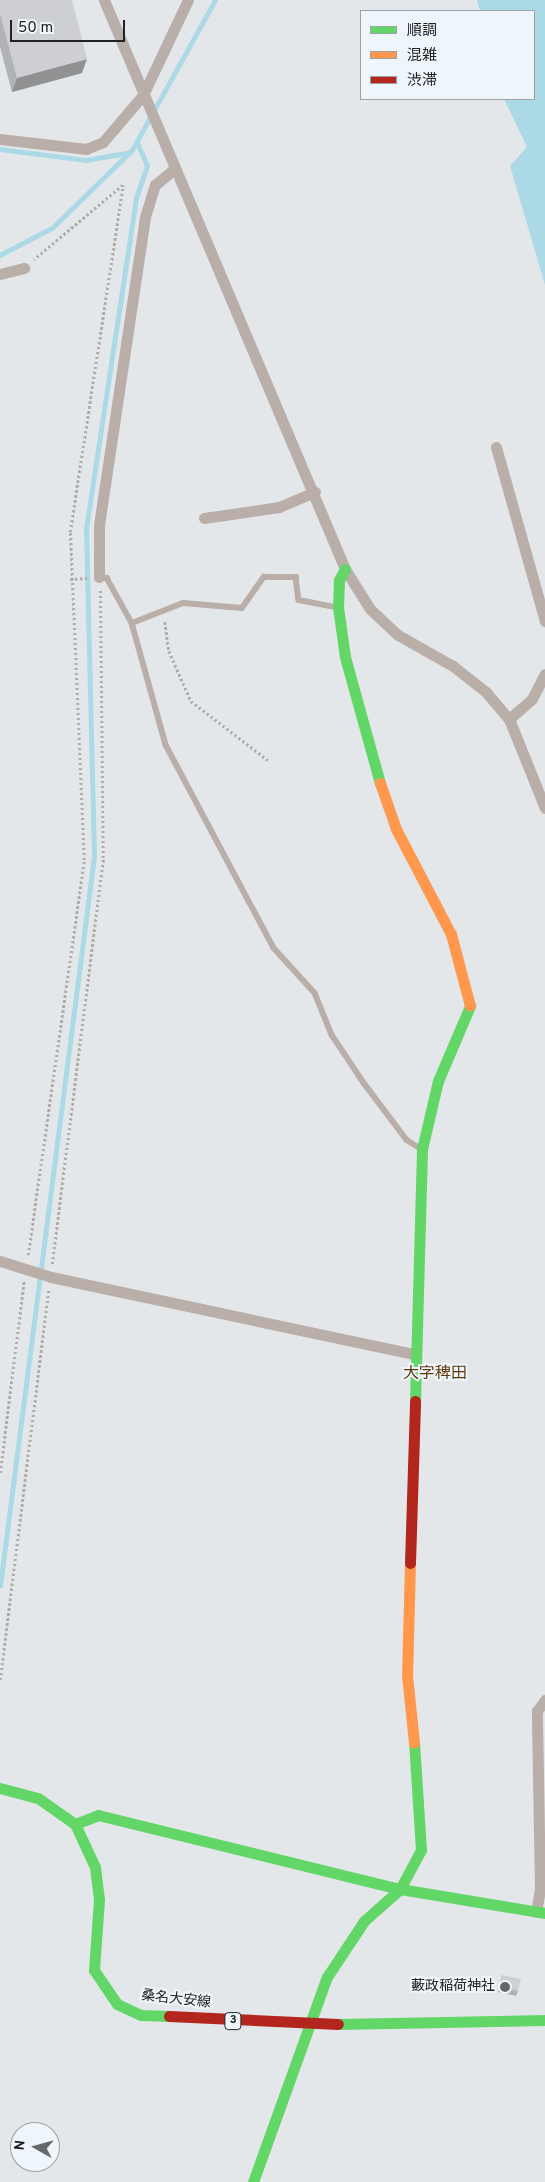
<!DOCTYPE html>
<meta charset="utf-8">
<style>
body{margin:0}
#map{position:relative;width:545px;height:2182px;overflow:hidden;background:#e4e7ea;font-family:Overpass,"Noto Sans JP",sans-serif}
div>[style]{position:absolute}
.water>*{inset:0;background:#abdae6}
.stream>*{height:4.5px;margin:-2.25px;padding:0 2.25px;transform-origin:2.25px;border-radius:2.25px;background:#abdae6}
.path>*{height:2.5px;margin-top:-1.25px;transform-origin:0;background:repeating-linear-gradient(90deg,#b1aca9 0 2.5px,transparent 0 5px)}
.lane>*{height:5.5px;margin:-2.75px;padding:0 2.75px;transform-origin:2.75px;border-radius:2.75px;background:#baaea8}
.street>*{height:11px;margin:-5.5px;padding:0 5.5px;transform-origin:5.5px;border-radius:5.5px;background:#baaea8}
.fast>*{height:11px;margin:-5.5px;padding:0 5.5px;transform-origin:5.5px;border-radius:5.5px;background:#63d668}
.slow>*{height:11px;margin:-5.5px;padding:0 5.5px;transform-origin:5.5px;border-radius:5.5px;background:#ff974d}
.jam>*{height:11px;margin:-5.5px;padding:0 5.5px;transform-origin:5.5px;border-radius:5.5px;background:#b3261e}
.wall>*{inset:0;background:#b1b2b5}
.shaded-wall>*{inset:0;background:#909193}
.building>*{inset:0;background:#cecfd2}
.dots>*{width:14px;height:14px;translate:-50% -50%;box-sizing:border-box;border:2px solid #eef5fb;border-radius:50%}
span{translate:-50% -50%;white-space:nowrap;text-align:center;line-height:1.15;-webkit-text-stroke:4px #eef5fb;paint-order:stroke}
.shield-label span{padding:1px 4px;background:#eef5fb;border:1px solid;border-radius:4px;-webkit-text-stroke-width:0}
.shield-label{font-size:12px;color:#202224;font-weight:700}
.poi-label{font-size:14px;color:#202224}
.right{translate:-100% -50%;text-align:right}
.street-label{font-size:14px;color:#202224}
.quarter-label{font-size:16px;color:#62390d}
.legend{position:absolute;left:360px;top:10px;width:175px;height:90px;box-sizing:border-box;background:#eef5fb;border:1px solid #9ca1a5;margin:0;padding:6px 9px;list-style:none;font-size:15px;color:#202224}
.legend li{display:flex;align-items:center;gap:10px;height:25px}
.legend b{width:25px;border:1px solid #9ca1a5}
.north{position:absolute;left:10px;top:2122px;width:50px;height:50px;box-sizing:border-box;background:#eef5fb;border:1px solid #9ca1a5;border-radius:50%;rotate:277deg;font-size:14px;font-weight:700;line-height:20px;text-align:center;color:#202224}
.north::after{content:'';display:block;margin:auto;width:18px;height:22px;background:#656769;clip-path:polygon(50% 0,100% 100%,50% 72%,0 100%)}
.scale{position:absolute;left:10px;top:20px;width:115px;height:22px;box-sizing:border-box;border:2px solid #202224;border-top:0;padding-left:6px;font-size:15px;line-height:18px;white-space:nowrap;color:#202224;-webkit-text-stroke:4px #eef5fb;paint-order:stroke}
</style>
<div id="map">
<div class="water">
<div style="clip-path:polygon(477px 0,545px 0,545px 285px,510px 166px,527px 147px,504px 99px,534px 99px,534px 11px,480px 11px)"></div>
</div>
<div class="stream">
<div style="left:0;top:149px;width:87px;rotate:7.3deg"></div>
<div style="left:86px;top:160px;width:42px;rotate:-9.7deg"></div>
<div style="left:0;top:255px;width:59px;rotate:-27.4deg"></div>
<div style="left:52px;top:228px;width:112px;rotate:-44.3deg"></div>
<div style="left:132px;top:150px;width:171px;rotate:-61deg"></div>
<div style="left:0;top:1586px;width:736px;rotate:-82.66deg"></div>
<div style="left:94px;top:856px;width:327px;rotate:-91.4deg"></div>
<div style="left:86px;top:529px;width:335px;rotate:-81.4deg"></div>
<div style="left:136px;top:198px;width:34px;rotate:-71deg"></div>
<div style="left:147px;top:166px;width:26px;rotate:-113deg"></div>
</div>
<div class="path">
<div style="left:70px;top:579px;width:17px;rotate:-3deg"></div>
<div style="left:165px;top:622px;width:29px;rotate:82deg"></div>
<div style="left:169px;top:651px;width:55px;rotate:66.3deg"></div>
<div style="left:191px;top:701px;width:97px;rotate:37.5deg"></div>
<div style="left:28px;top:1255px;width:399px;rotate:-81.9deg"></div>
<div style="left:84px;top:860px;width:328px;rotate:-92.4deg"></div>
<div style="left:70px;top:532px;width:351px;rotate:-81.3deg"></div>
<div style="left:123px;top:185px;width:116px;rotate:139.9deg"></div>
<div style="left:52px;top:1264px;width:409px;rotate:-82.8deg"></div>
<div style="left:103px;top:858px;width:268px;rotate:-90.6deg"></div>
<div style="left:0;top:1473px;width:193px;rotate:-82.9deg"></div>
<div style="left:0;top:1680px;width:394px;rotate:-82.9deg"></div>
</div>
<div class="lane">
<div style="left:99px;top:577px;width:8px;rotate:7deg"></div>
<div style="left:107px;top:578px;width:51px;rotate:60.9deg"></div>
<div style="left:132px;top:623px;width:127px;rotate:74.4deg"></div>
<div style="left:166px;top:745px;width:230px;rotate:62deg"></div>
<div style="left:274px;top:948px;width:61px;rotate:47.7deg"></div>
<div style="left:315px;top:993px;width:45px;rotate:68deg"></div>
<div style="left:332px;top:1035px;width:58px;rotate:56.3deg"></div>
<div style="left:364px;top:1083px;width:71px;rotate:53deg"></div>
<div style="left:407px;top:1140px;width:15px;rotate:32deg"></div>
<div style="left:132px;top:623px;width:55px;rotate:-21.4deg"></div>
<div style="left:183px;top:603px;width:59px;rotate:4.8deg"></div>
<div style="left:242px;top:608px;width:38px;rotate:-55deg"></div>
<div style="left:264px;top:577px;width:32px"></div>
<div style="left:296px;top:577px;width:23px;rotate:83deg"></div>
<div style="left:299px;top:600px;width:38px;rotate:11deg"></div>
</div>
<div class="street">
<div style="left:104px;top:0;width:618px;rotate:67.04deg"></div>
<div style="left:345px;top:569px;width:47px;rotate:58deg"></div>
<div style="left:370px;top:609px;width:38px;rotate:43deg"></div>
<div style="left:398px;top:635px;width:63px;rotate:29.4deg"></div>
<div style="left:453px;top:666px;width:42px;rotate:38.2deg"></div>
<div style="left:486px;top:692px;width:35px;rotate:50deg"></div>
<div style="left:509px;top:719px;width:96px;rotate:68deg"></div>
<div style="left:0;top:139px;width:87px;rotate:6.6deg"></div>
<div style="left:86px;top:149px;width:18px;rotate:-22deg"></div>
<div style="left:103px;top:142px;width:62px;rotate:-49.6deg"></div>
<div style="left:143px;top:95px;width:105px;rotate:-64.7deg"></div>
<div style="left:0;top:274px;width:25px;rotate:-14deg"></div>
<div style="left:496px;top:447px;width:181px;rotate:74.3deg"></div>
<div style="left:204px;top:518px;width:76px;rotate:-8.3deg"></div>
<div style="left:279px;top:507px;width:39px;rotate:-23deg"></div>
<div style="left:99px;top:577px;width:52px;rotate:-90deg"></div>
<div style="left:99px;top:525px;width:311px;rotate:-81.5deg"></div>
<div style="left:145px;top:217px;width:34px;rotate:-73deg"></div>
<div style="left:155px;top:185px;width:25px;rotate:-40deg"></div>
<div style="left:509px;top:719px;width:30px;rotate:-41deg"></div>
<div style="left:532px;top:699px;width:28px;rotate:-63deg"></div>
<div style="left:0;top:1261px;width:53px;rotate:17.4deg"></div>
<div style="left:51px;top:1277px;width:370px;rotate:12deg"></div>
<div style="left:536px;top:1912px;width:22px;rotate:-80deg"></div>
<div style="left:540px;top:1890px;width:179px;rotate:-91deg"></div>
<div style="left:537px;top:1711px;width:14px;rotate:-54deg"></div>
</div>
<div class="fast">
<div style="left:345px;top:569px;width:13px;rotate:119deg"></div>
<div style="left:339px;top:580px;width:27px;rotate:92deg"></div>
<div style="left:338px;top:607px;width:50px;rotate:82deg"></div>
<div style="left:345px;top:657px;width:131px;rotate:74.5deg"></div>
<div style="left:415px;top:1401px;width:252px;rotate:-88.4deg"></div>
<div style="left:422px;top:1149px;width:70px;rotate:-76.8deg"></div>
<div style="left:438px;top:1081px;width:82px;rotate:-66.9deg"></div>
<div style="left:0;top:1788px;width:39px;rotate:15deg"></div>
<div style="left:38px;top:1798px;width:45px;rotate:35.1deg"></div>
<div style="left:75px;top:1824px;width:47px;rotate:65.1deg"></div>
<div style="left:95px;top:1867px;width:33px;rotate:83deg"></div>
<div style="left:99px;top:1900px;width:70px;rotate:94.1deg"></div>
<div style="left:94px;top:1970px;width:41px;rotate:55.9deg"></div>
<div style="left:117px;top:2004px;width:26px;rotate:25deg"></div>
<div style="left:141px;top:2015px;width:28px;rotate:2deg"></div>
<div style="left:75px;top:1824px;width:25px;rotate:-21deg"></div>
<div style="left:98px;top:1815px;width:311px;rotate:13.8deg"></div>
<div style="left:400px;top:1889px;width:147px;rotate:9.4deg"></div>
<div style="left:338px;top:2024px;width:207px;rotate:-1.1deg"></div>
<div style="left:253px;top:2182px;width:218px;rotate:-70.2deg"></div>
<div style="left:327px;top:1977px;width:67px;rotate:-56.5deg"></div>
<div style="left:364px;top:1921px;width:48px;rotate:-41.6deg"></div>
<div style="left:400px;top:1889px;width:44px;rotate:-61.7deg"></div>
<div style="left:421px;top:1850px;width:107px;rotate:-93.7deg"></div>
</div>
<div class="slow">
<div style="left:380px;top:783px;width:49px;rotate:70.8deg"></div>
<div style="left:396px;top:829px;width:119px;rotate:62.4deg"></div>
<div style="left:451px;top:934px;width:74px;rotate:75.2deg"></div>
<div style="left:410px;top:1563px;width:112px;rotate:91.5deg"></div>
<div style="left:407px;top:1675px;width:68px;rotate:84.1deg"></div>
</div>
<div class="jam">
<div style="left:410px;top:1563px;width:162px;rotate:-88.2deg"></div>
<div style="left:169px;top:2016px;width:169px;rotate:2.7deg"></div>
</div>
<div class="wall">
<div style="clip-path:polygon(0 0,82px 73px,12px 92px,0 47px)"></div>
<div style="clip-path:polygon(502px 1975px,518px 1991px,516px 1996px,498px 1992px)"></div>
</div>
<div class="shaded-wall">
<div style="clip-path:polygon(87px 59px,82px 73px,12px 92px,17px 78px)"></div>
</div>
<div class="building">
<div style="clip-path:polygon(0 0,72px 0,87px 59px,17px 78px,0 14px)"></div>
<div style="clip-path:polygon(502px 1975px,521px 1979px,518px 1991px,500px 1987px)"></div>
</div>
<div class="dots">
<div style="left:505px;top:1987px;background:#656769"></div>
</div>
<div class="shield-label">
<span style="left:233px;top:2021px">3</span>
</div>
<div class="poi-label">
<span class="right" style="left:495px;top:1987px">藪政稲荷神社</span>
</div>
<div class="street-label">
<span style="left:176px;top:2000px;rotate:6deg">桑名大安線</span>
</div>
<div class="quarter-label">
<span style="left:435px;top:1374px">大字稗田</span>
</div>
<ul class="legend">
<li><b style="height:6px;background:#63d668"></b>順調</li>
<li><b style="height:6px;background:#ff974d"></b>混雑</li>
<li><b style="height:6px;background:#b3261e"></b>渋滞</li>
</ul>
<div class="north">N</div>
<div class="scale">50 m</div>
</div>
